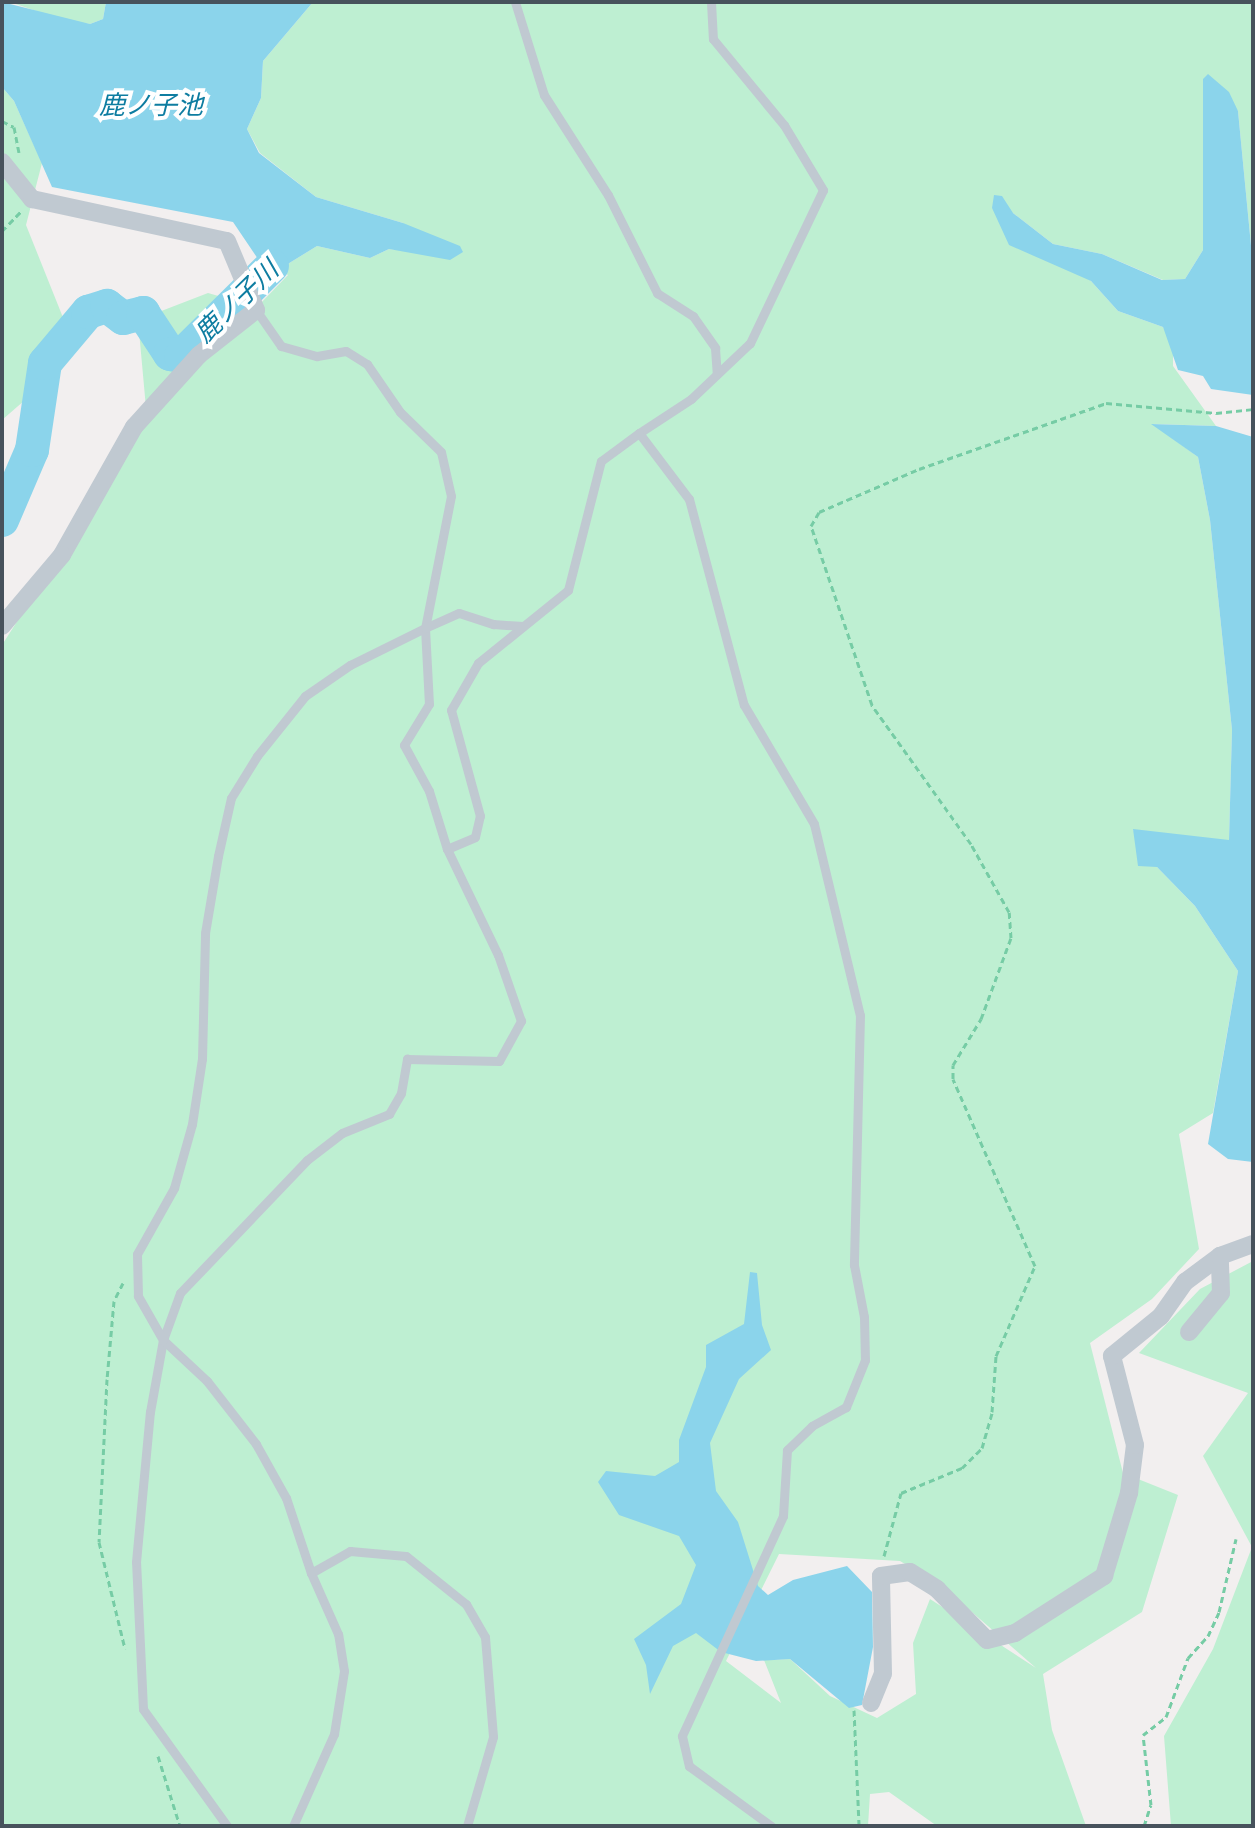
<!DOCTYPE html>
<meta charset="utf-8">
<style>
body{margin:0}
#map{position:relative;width:1255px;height:1828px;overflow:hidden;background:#f2efef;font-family:"Work Sans","Noto Sans JP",sans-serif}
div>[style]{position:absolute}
.green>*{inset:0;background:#beefd2}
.water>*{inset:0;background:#8bd4eb}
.river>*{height:34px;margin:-17px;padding:0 17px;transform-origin:17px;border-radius:17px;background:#8bd4eb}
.path>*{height:3px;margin-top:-1.5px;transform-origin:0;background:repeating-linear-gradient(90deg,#76cca5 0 6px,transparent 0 10px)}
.service>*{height:9px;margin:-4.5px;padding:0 4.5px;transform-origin:4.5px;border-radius:4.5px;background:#c0c9d1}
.minor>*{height:18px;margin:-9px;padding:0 9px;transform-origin:9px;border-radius:9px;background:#c0c9d1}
span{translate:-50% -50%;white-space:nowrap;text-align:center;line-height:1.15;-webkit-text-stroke:8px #fff;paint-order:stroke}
.water-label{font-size:26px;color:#0e7da1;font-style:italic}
.frame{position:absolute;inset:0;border:4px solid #47525c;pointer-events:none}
</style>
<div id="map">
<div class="green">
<div style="clip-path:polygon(10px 2px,106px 2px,103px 19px,90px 24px,62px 20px)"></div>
<div style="clip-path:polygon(evenodd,313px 2px,1253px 2px,1253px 266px,1238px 111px,1203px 79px,1203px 250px,1185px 279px,1163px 280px,1102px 254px,1053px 244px,1013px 213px,992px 208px,1091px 281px,1118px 311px,1163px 327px,1173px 345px,1173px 366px,1216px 426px,1153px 424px,1198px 457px,1210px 520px,1232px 730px,1229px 841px,1133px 830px,1157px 867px,1195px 906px,1238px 971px,1213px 1113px,1179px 1134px,1199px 1249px,1152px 1299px,1090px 1343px,1123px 1473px,1178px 1495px,1142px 1612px,1043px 1674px,1052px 1730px,1086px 1826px,937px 1826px,889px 1792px,870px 1794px,868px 1826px,2px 1826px,2px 645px,147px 419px,138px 320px,208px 293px,257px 307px,288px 275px,278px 270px,317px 246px,370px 258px,389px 249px,417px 252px,403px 223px,316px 197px,260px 153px,247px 129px,261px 98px,263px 61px,313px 2px,779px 1554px,900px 1561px,942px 1586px,1036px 1668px,930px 1599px,913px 1643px,916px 1694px,877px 1718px,830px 1696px,790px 1659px,764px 1660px,781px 1703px,726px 1661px,779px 1554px)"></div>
<div style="clip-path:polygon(2px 87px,14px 101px,42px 163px,26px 225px,66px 325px,25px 400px,2px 420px)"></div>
<div style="clip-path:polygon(1253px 1261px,1253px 1826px,1171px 1826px,1164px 1736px,1213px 1649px,1252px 1547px,1203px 1456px,1248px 1393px,1139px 1353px,1200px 1289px)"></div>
</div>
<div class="water">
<div style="clip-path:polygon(2px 2px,90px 24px,103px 19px,106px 2px,313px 2px,263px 61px,261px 98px,247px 129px,259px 153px,316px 197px,403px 223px,460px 246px,463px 252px,450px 260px,389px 249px,370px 258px,317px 246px,278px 270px,272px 282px,245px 300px,231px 291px,258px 259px,233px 222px,52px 187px,14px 101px,2px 87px)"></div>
<div style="clip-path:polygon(1208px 74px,1229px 92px,1238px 111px,1253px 266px,1253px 395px,1211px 389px,1203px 376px,1178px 370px,1163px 327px,1118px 311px,1091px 281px,1009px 245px,992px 208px,994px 195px,1002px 196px,1013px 213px,1053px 244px,1102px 254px,1162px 280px,1185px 279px,1203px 250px,1203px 79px)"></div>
<div style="clip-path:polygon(1151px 424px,1216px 426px,1253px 437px,1253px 1162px,1228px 1159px,1208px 1144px,1238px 971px,1195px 906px,1157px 867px,1138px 866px,1133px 829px,1229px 840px,1232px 730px,1210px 520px,1198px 457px)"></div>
<div style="clip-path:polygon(750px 1272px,757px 1273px,762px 1325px,771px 1350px,739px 1379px,710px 1443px,716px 1491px,738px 1522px,758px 1586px,768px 1595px,793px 1580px,847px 1566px,872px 1592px,873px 1647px,862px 1705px,849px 1708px,790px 1659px,756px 1661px,721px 1652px,696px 1633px,673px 1646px,650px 1694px,646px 1665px,634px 1639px,681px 1604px,696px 1565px,679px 1536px,619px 1515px,598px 1482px,606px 1471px,655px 1476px,679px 1462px,679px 1440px,706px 1367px,706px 1345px,744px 1324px)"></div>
</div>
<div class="river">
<div style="left:2px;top:520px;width:76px;rotate:-66.8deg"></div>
<div style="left:32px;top:450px;width:88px;rotate:-81.5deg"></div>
<div style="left:45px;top:363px;width:67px;rotate:-49.9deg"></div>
<div style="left:88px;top:312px;width:20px;rotate:-18deg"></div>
<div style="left:107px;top:306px;width:20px;rotate:37deg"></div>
<div style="left:123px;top:318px;width:21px;rotate:-14deg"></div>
<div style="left:143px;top:313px;width:49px;rotate:56.6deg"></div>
<div style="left:170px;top:354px;width:11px;rotate:10deg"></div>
<div style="left:181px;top:356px;width:128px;rotate:-44.7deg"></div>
</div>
<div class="path">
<div style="left:2px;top:121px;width:13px;rotate:27deg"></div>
<div style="left:14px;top:127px;width:26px;rotate:79deg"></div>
<div style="left:2px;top:231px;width:28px;rotate:-46deg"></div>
<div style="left:123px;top:1283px;width:20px;rotate:117deg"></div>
<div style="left:114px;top:1301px;width:78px;rotate:95.1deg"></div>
<div style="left:107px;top:1379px;width:163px;rotate:92.8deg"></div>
<div style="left:99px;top:1542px;width:110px;rotate:76.3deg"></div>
<div style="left:884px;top:1556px;width:65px;rotate:-74.9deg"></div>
<div style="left:901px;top:1493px;width:66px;rotate:-22.3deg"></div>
<div style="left:962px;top:1468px;width:28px;rotate:-45deg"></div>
<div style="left:982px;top:1448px;width:37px;rotate:-74deg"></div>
<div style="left:992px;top:1412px;width:56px;rotate:-85.9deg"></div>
<div style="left:996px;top:1356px;width:98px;rotate:-66.6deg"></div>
<div style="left:1035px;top:1266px;width:204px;rotate:-113.7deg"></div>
<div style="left:953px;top:1079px;width:14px;rotate:-90deg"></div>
<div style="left:953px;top:1065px;width:54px;rotate:-58.7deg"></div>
<div style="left:981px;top:1019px;width:86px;rotate:-69.7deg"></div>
<div style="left:1011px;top:938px;width:26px;rotate:-94deg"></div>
<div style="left:1009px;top:912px;width:78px;rotate:-119.2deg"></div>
<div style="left:971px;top:844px;width:171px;rotate:-125.5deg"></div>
<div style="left:872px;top:705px;width:189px;rotate:-108.8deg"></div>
<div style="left:811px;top:526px;width:16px;rotate:-60deg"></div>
<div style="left:819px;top:512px;width:109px;rotate:-23.3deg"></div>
<div style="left:919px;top:469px;width:198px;rotate:-19.4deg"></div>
<div style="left:1106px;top:403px;width:110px;rotate:5.2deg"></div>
<div style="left:1216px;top:413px;width:37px;rotate:-6deg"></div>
<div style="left:854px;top:1710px;width:116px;rotate:87.5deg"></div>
<div style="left:158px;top:1756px;width:73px;rotate:72.6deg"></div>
<div style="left:1144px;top:1826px;width:22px;rotate:-72deg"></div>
<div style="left:1151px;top:1805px;width:70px;rotate:-96.5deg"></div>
<div style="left:1143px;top:1735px;width:29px;rotate:-38deg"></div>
<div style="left:1166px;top:1717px;width:63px;rotate:-69.6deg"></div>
<div style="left:1188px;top:1658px;width:30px;rotate:-48deg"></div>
<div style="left:1208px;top:1636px;width:26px;rotate:-65deg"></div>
<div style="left:1219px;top:1612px;width:75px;rotate:-76.9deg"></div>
</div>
<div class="service">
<div style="left:515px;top:2px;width:97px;rotate:72.7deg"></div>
<div style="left:544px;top:95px;width:119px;rotate:57.4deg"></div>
<div style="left:608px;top:195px;width:110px;rotate:63.4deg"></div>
<div style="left:657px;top:293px;width:43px;rotate:32.6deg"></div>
<div style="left:693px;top:316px;width:39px;rotate:55deg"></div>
<div style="left:715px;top:348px;width:26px;rotate:86deg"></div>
<div style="left:711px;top:2px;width:37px;rotate:87deg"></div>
<div style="left:713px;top:39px;width:112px;rotate:50.5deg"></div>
<div style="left:784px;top:125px;width:76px;rotate:59deg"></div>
<div style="left:823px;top:190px;width:170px;rotate:115.5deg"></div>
<div style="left:750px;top:343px;width:81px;rotate:136.5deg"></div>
<div style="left:691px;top:399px;width:62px;rotate:146.8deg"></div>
<div style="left:639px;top:433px;width:83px;rotate:52.9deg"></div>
<div style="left:689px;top:499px;width:213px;rotate:75.1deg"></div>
<div style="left:744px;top:705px;width:138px;rotate:59.5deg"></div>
<div style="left:814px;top:824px;width:196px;rotate:76.5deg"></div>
<div style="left:860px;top:1015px;width:250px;rotate:91.4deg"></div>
<div style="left:854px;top:1265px;width:53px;rotate:79.1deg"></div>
<div style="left:864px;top:1317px;width:43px;rotate:88.7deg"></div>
<div style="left:865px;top:1360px;width:51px;rotate:112deg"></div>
<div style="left:846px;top:1407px;width:39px;rotate:151deg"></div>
<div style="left:812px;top:1426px;width:35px;rotate:136deg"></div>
<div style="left:787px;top:1450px;width:66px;rotate:93.5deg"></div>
<div style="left:783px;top:1516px;width:242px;rotate:114.7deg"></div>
<div style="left:682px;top:1736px;width:31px;rotate:77deg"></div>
<div style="left:689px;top:1766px;width:102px;rotate:36.2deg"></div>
<div style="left:256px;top:310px;width:44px;rotate:55.2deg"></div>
<div style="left:281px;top:346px;width:37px;rotate:16deg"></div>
<div style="left:317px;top:356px;width:29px;rotate:-10deg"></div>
<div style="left:346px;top:351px;width:25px;rotate:32deg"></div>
<div style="left:367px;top:364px;width:58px;rotate:55.5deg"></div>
<div style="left:400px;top:412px;width:57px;rotate:44.3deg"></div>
<div style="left:441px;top:452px;width:45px;rotate:77.2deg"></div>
<div style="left:451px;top:496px;width:135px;rotate:101.1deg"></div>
<div style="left:425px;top:628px;width:76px;rotate:87deg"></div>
<div style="left:429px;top:704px;width:48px;rotate:121.4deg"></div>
<div style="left:404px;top:745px;width:52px;rotate:61.5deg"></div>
<div style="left:429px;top:791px;width:61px;rotate:72.8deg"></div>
<div style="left:311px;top:1573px;width:45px;rotate:-29.4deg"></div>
<div style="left:350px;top:1551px;width:56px;rotate:5.1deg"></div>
<div style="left:406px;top:1556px;width:77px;rotate:38.7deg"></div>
<div style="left:466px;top:1604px;width:38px;rotate:60deg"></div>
<div style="left:485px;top:1637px;width:100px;rotate:85.4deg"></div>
<div style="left:493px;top:1737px;width:93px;rotate:106.3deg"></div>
<div style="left:227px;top:1826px;width:144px;rotate:-125.7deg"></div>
<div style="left:143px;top:1709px;width:147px;rotate:-92.7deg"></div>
<div style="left:136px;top:1562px;width:151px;rotate:-84.7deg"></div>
<div style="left:150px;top:1412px;width:73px;rotate:-79.8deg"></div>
<div style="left:163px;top:1340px;width:50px;rotate:-70.1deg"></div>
<div style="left:180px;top:1293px;width:184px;rotate:-46.3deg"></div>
<div style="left:307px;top:1160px;width:44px;rotate:-37.6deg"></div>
<div style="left:342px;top:1133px;width:51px;rotate:-22deg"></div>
<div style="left:389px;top:1114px;width:24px;rotate:-60deg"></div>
<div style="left:401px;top:1093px;width:35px;rotate:-80deg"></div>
<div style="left:407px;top:1059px;width:92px;rotate:1.2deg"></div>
<div style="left:499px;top:1061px;width:46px;rotate:-61.2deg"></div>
<div style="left:521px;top:1021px;width:70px;rotate:-109.2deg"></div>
<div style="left:498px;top:955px;width:118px;rotate:-115.7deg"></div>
<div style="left:447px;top:849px;width:30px;rotate:-23deg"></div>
<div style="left:475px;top:837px;width:22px;rotate:-77deg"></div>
<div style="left:480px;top:816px;width:110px;rotate:-105.3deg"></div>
<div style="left:451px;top:710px;width:54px;rotate:-60.1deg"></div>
<div style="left:478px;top:663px;width:116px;rotate:-39deg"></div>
<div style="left:568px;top:590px;width:133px;rotate:-75.7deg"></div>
<div style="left:601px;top:461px;width:47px;rotate:-36.4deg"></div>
<div style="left:293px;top:1826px;width:101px;rotate:-66deg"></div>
<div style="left:334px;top:1734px;width:64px;rotate:-81deg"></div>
<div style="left:344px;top:1671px;width:37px;rotate:-99deg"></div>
<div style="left:338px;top:1634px;width:67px;rotate:-113.9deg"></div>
<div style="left:311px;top:1573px;width:79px;rotate:-108.4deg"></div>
<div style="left:286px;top:1498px;width:62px;rotate:-119.1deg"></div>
<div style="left:256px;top:1444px;width:80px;rotate:-127.9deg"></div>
<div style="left:207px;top:1381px;width:60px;rotate:-137deg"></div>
<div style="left:163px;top:1340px;width:51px;rotate:-119.6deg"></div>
<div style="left:138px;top:1296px;width:42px;rotate:-91.4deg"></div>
<div style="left:137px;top:1254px;width:76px;rotate:-60.7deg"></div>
<div style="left:174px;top:1188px;width:66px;rotate:-74.3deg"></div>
<div style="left:192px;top:1124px;width:66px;rotate:-81.3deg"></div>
<div style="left:202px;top:1059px;width:126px;rotate:-88.6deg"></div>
<div style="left:205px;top:933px;width:78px;rotate:-80.4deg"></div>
<div style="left:218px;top:856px;width:59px;rotate:-77.4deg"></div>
<div style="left:231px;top:798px;width:49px;rotate:-58.2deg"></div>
<div style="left:257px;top:756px;width:77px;rotate:-51.3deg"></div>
<div style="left:305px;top:696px;width:55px;rotate:-34.6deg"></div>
<div style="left:350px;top:665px;width:84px;rotate:-26.3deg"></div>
<div style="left:425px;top:628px;width:37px;rotate:-24deg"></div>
<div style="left:459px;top:613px;width:36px;rotate:18deg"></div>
<div style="left:493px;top:624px;width:30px;rotate:4deg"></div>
</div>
<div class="minor">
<div style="left:2px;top:162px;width:48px;rotate:51deg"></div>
<div style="left:32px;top:199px;width:199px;rotate:12.2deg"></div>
<div style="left:227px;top:241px;width:75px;rotate:67.2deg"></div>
<div style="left:256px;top:310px;width:73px;rotate:141.7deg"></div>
<div style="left:199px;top:355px;width:97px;rotate:132.1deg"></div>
<div style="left:134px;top:427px;width:147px;rotate:119.4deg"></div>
<div style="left:62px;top:555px;width:93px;rotate:130.2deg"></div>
<div style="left:1189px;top:1332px;width:50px;rotate:-50.6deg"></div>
<div style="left:1221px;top:1293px;width:37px;rotate:-92deg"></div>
<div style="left:871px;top:1703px;width:31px;rotate:-68deg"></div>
<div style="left:883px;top:1674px;width:98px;rotate:-91.2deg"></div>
<div style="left:881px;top:1576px;width:29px;rotate:-8deg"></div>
<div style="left:910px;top:1572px;width:32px;rotate:32deg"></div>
<div style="left:937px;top:1589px;width:71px;rotate:45.6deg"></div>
<div style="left:987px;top:1640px;width:29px;rotate:-14deg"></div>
<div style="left:1015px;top:1633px;width:106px;rotate:-32.6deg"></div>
<div style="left:1104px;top:1576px;width:87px;rotate:-73.2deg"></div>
<div style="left:1129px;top:1493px;width:48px;rotate:-82.9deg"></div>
<div style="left:1135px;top:1445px;width:92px;rotate:-104.5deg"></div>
<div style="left:1112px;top:1356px;width:63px;rotate:-39.2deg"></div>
<div style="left:1161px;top:1316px;width:42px;rotate:-54.8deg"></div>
<div style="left:1185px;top:1282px;width:44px;rotate:-36.6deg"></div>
<div style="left:1220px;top:1256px;width:35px;rotate:-20deg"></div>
</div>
<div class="water-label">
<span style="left:151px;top:106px">鹿ノ子池</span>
<span style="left:237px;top:302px;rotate:-44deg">鹿ノ子川</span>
</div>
<div class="frame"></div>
</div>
